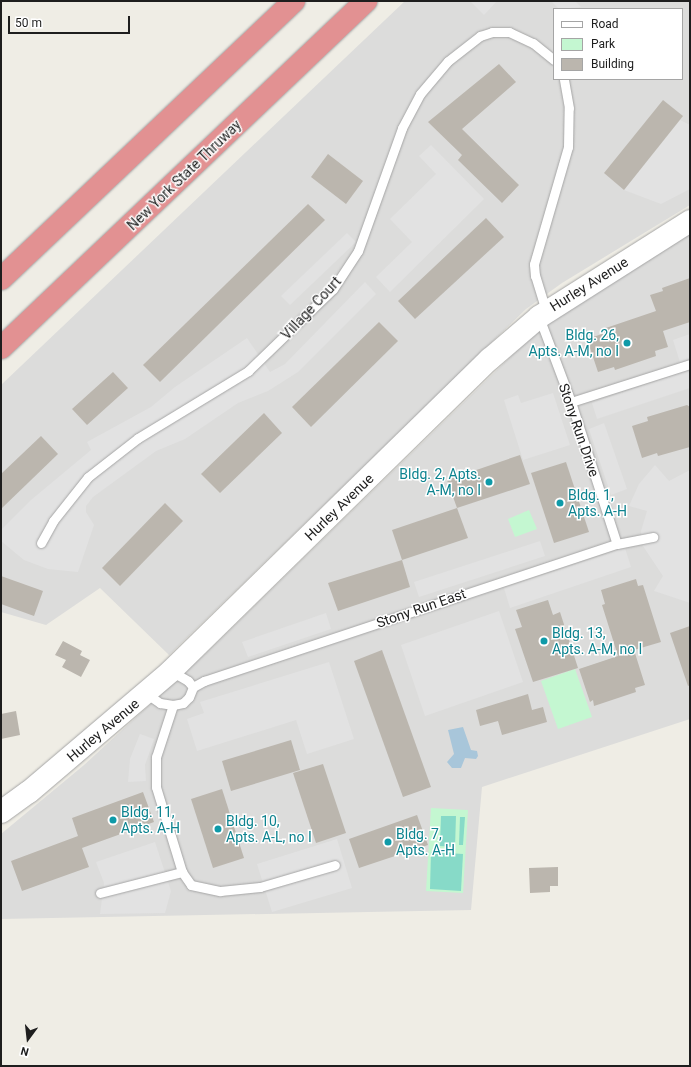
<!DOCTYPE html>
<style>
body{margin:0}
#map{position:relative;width:691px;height:1067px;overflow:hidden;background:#efede5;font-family:Roboto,sans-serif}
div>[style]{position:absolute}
.residential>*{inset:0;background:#dcdcdb}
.park>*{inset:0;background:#c4f7d1}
.pitch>*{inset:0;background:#87dac8}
.parking>*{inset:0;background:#e2e2e2}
.water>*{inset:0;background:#a8c6da}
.building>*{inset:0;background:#bbb6ae}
.roads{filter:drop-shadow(0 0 1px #a5a5a5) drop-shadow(0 0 1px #a5a5a5)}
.service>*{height:9px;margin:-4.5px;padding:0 4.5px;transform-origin:4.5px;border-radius:4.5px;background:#fff}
.tertiary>*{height:22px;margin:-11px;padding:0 11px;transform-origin:11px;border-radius:11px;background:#fff}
.motorway>*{height:22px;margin:-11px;padding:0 11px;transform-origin:11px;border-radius:11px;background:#e29192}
.dots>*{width:11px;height:11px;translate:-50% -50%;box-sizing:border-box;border:2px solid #fff;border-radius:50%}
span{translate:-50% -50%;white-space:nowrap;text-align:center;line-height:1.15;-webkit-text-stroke:3px #fff;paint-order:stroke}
.street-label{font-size:14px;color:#1e1e1e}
.culture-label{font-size:14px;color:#0d838f}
.right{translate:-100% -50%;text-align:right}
.left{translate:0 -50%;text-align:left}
.frame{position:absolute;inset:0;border:2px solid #1e1e1e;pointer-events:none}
.legend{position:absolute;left:553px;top:8px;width:130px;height:72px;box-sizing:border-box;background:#fff;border:1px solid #a5a5a5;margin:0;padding:5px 7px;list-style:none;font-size:12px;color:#1e1e1e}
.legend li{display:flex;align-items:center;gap:8px;height:20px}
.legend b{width:20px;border:1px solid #a5a5a5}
.north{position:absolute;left:8px;top:1019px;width:40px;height:40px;-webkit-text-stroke:3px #fff;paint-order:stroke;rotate:195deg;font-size:11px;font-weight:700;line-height:16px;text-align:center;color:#1e1e1e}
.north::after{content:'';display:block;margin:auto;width:14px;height:18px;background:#1e1e1e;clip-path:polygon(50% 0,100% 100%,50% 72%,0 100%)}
.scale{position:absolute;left:8px;top:16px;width:122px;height:18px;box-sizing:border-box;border:2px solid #1e1e1e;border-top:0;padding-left:5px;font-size:12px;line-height:14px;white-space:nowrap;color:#1e1e1e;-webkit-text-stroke:3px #fff;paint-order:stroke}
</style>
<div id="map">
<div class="residential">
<div style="clip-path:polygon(evenodd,405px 1px,690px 1px,690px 205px,562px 283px,526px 309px,169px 655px,100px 588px,46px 625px,1px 612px,1px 385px,405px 1px,554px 9px,682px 9px,682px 79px,554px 79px,554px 9px)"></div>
<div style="clip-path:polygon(690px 229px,690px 719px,482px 787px,471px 910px,1px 919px,1px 834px,84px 765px,204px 655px,534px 334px,566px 307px)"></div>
</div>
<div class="park">
<div style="clip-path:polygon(529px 510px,537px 529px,515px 537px,508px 519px)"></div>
<div style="clip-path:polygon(575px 669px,592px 717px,558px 729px,541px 681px)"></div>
<div style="clip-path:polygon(431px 808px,468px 810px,463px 893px,426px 891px)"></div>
</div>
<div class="pitch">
<div style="clip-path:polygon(441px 816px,456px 816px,455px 847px,440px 846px)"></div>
<div style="clip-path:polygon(460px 817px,465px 817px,463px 845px,459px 845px)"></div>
<div style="clip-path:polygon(431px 852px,463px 854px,461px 891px,430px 889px)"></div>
</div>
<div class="parking">
<div style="clip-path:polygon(470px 1px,497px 1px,484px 15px)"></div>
<div style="clip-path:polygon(551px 1px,575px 1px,581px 7px,559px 9px)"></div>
<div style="clip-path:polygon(680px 120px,690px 125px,690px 189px,661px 204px,624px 190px)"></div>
<div style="clip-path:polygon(431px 145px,484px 199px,390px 292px,376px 277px,412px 242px,390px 219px,436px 174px,419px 156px)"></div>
<div style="clip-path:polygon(347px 233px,356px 242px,290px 305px,281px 296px)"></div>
<div style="clip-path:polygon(365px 282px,376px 294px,298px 372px,268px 391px,238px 403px,185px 439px,156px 451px,93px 497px,86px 506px,86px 512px,94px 525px,78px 572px,48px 569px,24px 560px,1px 541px,1px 530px,31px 500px,91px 450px,87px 442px,151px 407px,175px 387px,247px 338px,270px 372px,285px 364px)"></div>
<div style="clip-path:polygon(690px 334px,690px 388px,597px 419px,592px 403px,683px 372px,673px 340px)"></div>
<div style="clip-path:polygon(553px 393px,570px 445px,523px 460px,504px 400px,518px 395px,521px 403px)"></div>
<div style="clip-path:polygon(604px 423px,627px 489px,611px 495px,589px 429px)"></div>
<div style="clip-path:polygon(655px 465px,669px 481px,690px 470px,690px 603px,654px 591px,663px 576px,643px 546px,641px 531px,647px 511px,629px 506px,639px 484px)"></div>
<div style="clip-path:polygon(540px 541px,545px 556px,419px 597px,414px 582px)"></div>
<div style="clip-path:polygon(625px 548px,631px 567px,510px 608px,504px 588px)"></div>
<div style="clip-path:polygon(499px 611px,523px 682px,425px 716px,401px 645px)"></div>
<div style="clip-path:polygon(326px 613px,331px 629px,248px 657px,242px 642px)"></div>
<div style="clip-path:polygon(329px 662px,354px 739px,307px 754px,296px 720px,197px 751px,187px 719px,204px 713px,200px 702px)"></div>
<div style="clip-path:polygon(140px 734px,154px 739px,145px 765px,146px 781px,128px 782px,130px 759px)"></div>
<div style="clip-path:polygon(337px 839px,352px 888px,272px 912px,257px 864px)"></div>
<div style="clip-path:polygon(155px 842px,171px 891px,165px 913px,100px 914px,104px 883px,96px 862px)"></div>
</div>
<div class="water">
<div style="clip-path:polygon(463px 727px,471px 750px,477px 751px,478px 756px,476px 759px,465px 758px,461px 768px,452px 768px,447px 762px,454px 754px,448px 730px)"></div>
</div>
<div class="building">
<div style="clip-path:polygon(499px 64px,516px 82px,462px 129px,519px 185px,502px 203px,458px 160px,462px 155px,428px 122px)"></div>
<div style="clip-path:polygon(663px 100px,683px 116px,624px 190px,604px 173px)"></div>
<div style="clip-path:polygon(328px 154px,363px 181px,346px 204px,311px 177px)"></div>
<div style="clip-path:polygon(308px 204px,325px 220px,160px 382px,143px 365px)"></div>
<div style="clip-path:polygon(486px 218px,504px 237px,415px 319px,398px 301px)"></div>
<div style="clip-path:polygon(690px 278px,690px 322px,663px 331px,668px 347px,655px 351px,656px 356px,615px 370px,614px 367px,598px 372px,587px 339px,602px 334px,600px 330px,656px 311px,650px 295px,663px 291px,662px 288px)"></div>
<div style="clip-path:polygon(379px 322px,398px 341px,311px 427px,292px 407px)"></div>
<div style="clip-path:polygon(113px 372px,128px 388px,87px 425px,72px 409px)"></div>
<div style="clip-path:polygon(687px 405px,690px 407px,690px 447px,658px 456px,657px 453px,642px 458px,632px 426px,648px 421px,647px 417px)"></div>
<div style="clip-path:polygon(264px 413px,282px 433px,220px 493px,201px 474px)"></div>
<div style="clip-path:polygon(41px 436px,58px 454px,1px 509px,1px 474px)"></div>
<div style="clip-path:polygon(520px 455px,530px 484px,457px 508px,447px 480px)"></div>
<div style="clip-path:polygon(566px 462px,589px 532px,554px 543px,531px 473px)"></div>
<div style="clip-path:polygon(165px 503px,183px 521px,120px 586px,102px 568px)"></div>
<div style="clip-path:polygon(457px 508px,468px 538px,402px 560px,392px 530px)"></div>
<div style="clip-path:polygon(402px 560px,410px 587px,338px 611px,328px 583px)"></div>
<div style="clip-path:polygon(1px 576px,43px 591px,34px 616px,1px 604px)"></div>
<div style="clip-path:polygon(636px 579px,638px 586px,643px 585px,661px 642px,634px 650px,645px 685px,635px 688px,636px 692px,594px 706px,593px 700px,590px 702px,579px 669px,618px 656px,602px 605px,605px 604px,601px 590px)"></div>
<div style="clip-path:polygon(548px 600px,553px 615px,560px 612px,578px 668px,533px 682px,515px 629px,522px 627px,516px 610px)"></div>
<div style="clip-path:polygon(690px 626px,690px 685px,688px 686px,670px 633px)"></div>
<div style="clip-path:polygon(63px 641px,82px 651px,80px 655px,90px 660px,81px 677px,62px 667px,66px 660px,55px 655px)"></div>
<div style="clip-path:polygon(382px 650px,431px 787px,403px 797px,354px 661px)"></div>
<div style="clip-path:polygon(528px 694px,532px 710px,543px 707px,547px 722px,502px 735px,498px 721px,480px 726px,476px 710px)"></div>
<div style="clip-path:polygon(16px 711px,20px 735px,1px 739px,1px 714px)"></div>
<div style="clip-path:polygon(291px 740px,300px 770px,231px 791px,222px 761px)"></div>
<div style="clip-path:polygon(323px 764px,346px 833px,316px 843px,293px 773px)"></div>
<div style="clip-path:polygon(222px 789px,244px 858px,213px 868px,191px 799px)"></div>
<div style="clip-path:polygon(143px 792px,154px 822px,82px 848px,89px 867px,22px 891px,11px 861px,78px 836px,72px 818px)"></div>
<div style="clip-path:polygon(417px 815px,428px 845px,359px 868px,349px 839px)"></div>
<div style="clip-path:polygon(558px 867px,558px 886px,550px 886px,550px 892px,530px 893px,529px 868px)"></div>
</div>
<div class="roads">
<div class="service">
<div style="left:546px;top:311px;width:37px;rotate:-107deg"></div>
<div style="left:535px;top:276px;width:12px;rotate:-95deg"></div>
<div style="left:534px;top:264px;width:122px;rotate:-73.8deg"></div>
<div style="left:568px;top:147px;width:39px;rotate:-89deg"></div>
<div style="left:569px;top:108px;width:29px;rotate:-100deg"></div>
<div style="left:539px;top:317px;width:91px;rotate:69.4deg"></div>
<div style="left:571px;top:402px;width:149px;rotate:72.1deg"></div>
<div style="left:571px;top:402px;width:125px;rotate:-17.7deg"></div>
<div style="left:41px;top:543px;width:25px;rotate:-61deg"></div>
<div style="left:53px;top:521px;width:56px;rotate:-51.5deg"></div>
<div style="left:88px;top:477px;width:63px;rotate:-38deg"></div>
<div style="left:138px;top:438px;width:129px;rotate:-31.3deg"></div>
<div style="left:248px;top:371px;width:118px;rotate:-44deg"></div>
<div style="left:333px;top:289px;width:45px;rotate:-56.7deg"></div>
<div style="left:358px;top:251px;width:131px;rotate:-70.3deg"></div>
<div style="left:402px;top:128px;width:38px;rotate:-62deg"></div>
<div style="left:420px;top:94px;width:43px;rotate:-49.7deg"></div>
<div style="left:448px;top:61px;width:41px;rotate:-38deg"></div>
<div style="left:480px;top:36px;width:13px;rotate:-18deg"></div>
<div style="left:492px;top:32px;width:17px"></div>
<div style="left:509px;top:32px;width:26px;rotate:25deg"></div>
<div style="left:533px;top:43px;width:27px;rotate:39deg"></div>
<div style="left:171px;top:671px;width:20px;rotate:30deg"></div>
<div style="left:188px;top:681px;width:8px;rotate:50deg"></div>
<div style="left:147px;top:694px;width:16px;rotate:35deg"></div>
<div style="left:160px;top:703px;width:13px;rotate:9deg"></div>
<div style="left:173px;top:705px;width:10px;rotate:-11deg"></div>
<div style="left:183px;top:703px;width:8px;rotate:-45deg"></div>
<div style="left:189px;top:697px;width:11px;rotate:-68deg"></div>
<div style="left:193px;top:687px;width:13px;rotate:-29deg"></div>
<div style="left:204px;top:681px;width:435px;rotate:-18.4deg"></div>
<div style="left:617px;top:544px;width:37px;rotate:-11deg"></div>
<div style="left:173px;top:705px;width:55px;rotate:108.1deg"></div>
<div style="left:156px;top:757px;width:30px;rotate:90deg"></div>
<div style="left:156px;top:787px;width:89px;rotate:73deg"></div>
<div style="left:182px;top:872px;width:16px;rotate:55deg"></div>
<div style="left:191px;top:885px;width:30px;rotate:12deg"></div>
<div style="left:220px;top:891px;width:40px;rotate:-5.7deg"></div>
<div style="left:260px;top:887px;width:78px;rotate:-16.3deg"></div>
<div style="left:100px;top:893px;width:85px;rotate:-14.4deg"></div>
</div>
<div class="tertiary">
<div style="left:1px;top:812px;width:34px;rotate:-36deg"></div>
<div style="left:29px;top:792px;width:187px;rotate:-40.4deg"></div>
<div style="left:171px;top:671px;width:446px;rotate:-44.4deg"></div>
<div style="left:490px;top:359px;width:65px;rotate:-40.6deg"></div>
<div style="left:539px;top:317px;width:179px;rotate:-32.4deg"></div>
</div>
<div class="motorway">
<div style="left:1px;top:279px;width:404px;rotate:-43.5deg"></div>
<div style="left:1px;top:348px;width:504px;rotate:-43.55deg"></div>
</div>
</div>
<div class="dots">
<div style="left:627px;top:343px;background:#0f9aa8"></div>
<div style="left:489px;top:482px;background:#0f9aa8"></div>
<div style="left:560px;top:503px;background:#0f9aa8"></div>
<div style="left:544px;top:641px;background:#0f9aa8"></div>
<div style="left:113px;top:820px;background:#0f9aa8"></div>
<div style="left:218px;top:829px;background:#0f9aa8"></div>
<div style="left:388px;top:842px;background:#0f9aa8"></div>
</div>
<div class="street-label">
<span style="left:184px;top:175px;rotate:-44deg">New York State Thruway</span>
<span style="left:589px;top:284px;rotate:-32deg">Hurley Avenue</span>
<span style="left:311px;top:308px;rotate:-47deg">Village Court</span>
<span style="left:579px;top:430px;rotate:71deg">Stony Run Drive</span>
<span style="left:339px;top:507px;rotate:-44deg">Hurley Avenue</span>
<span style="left:421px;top:608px;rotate:-19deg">Stony Run East</span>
<span style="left:103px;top:730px;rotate:-40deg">Hurley Avenue</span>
</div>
<div class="culture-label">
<span class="right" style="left:619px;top:343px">Bldg. 26,<br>Apts. A-M, no I</span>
<span class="right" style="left:481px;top:482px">Bldg. 2, Apts.<br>A-M, no I</span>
<span class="left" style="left:568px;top:503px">Bldg. 1,<br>Apts. A-H</span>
<span class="left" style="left:552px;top:641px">Bldg. 13,<br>Apts. A-M, no I</span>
<span class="left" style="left:121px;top:820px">Bldg. 11,<br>Apts. A-H</span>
<span class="left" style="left:226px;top:829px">Bldg. 10,<br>Apts. A-L, no I</span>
<span class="left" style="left:396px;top:842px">Bldg. 7,<br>Apts. A-H</span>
</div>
<div class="frame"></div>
<ul class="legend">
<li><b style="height:5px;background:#fff"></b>Road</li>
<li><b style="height:11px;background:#c4f7d1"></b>Park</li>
<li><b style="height:11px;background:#bbb6ae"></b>Building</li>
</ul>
<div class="north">N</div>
<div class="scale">50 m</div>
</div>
